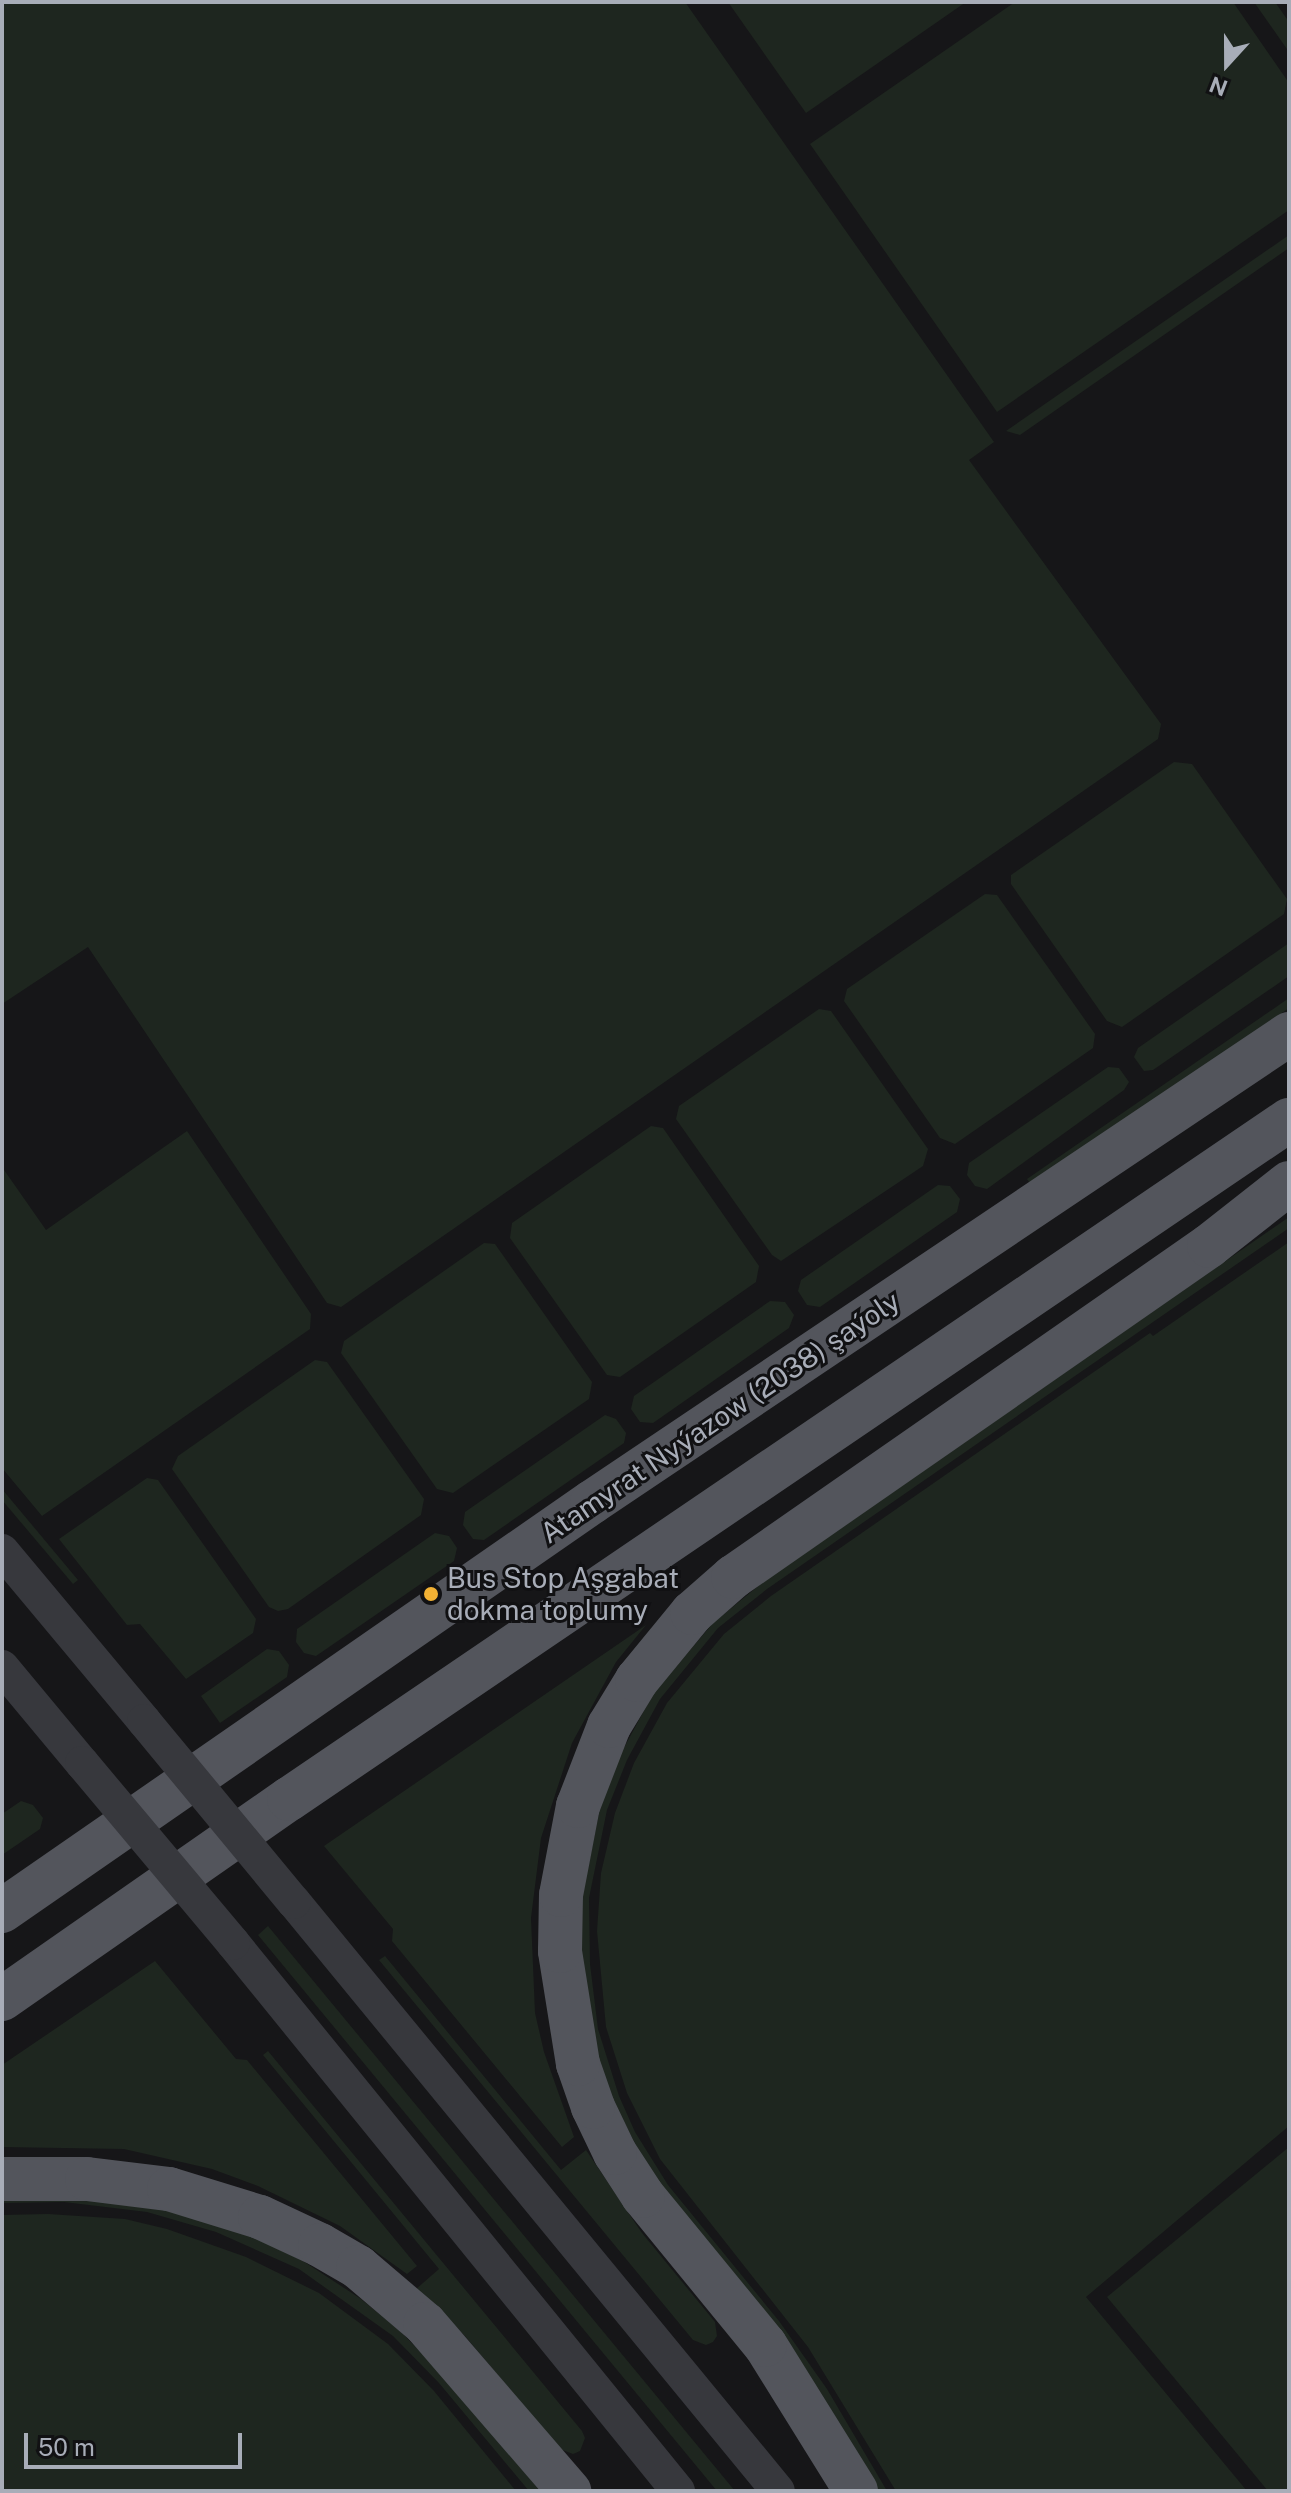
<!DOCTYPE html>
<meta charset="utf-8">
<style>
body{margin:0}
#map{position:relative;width:1291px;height:2493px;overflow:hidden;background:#161618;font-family:"Public Sans",sans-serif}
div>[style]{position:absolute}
.green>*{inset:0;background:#1e261f}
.street>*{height:34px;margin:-17px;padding:0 17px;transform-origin:17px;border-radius:17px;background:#37383d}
.primary>*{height:44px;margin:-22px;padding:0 22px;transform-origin:22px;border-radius:22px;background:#53555c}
.street-bridge>*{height:34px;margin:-17px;padding:0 17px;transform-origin:17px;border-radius:17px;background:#37383d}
.dots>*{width:22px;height:22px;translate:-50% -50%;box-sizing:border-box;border:4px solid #111113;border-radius:50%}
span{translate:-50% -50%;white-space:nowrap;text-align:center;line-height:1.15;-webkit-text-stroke:6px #111113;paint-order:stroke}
.street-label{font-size:28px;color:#a8adb8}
.poi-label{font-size:28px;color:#a8adb8}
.left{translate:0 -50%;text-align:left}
.frame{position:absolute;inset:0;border:4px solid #a8adb8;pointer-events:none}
.north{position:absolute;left:1187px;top:24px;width:80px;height:80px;-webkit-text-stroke:6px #111113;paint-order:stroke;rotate:201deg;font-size:22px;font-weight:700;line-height:32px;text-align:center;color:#a8adb8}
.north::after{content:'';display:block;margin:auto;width:28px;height:36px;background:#a8adb8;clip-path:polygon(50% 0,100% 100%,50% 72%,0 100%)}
.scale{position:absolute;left:24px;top:2433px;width:218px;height:36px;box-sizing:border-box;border:4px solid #a8adb8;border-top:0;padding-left:10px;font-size:24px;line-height:28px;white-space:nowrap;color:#a8adb8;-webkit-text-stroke:6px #111113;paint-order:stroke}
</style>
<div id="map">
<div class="green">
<div style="clip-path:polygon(2px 2px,685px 2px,994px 442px,969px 460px,1161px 724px,1158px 739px,341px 1307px,327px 1303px,88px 947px,2px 1004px)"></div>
<div style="clip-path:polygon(728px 2px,966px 2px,806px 113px)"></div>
<div style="clip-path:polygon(1015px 2px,1233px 2px,1289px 83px,1289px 210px,997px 412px,810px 144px)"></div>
<div style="clip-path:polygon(1254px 2px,1275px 2px,1289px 22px,1289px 52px)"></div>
<div style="clip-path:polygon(1289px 235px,1289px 248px,1020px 435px,1006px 431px)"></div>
<div style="clip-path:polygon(1174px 762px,1192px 764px,1287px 899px,1284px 914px,1122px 1027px,1107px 1021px,1011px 884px,1011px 875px)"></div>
<div style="clip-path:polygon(985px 894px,997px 895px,1095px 1034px,1093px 1048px,955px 1144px,940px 1138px,844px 1001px,847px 989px)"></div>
<div style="clip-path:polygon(1289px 943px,1289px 976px,1153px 1070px,1144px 1071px,1134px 1057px,1138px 1048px)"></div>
<div style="clip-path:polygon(1289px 998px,1289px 1008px,1032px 1186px,1027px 1179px)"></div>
<div style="clip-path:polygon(819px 1009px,831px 1011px,928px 1149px,923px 1166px,781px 1261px,772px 1255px,676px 1119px,679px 1106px)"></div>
<div style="clip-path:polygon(1108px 1067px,1119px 1068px,1129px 1082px,1124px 1090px,987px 1189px,975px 1186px,967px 1175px,969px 1163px)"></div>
<div style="clip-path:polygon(651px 1126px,663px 1128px,759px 1266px,756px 1282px,620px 1377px,607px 1375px,510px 1238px,512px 1223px)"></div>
<div style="clip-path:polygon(187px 1131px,311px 1314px,310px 1329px,42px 1516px,2px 1468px,2px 1167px,46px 1230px)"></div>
<div style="clip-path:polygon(938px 1185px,950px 1186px,960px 1199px,957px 1212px,820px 1307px,807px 1305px,798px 1291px,801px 1280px)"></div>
<div style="clip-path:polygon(1289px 1217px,1289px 1228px,767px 1589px,718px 1628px,660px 1699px,627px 1760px,607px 1810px,589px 1898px,590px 1964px,598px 2029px,619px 2096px,635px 2132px,668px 2185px,779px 2321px,827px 2389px,887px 2491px,877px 2491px,647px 2167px,612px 2099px,598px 2060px,582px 1965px,582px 1898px,600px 1808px,619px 1757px,653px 1694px,713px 1623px,762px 1583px)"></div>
<div style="clip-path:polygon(1289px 1242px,1289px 2126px,1086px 2297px,1247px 2491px,896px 2491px,808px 2347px,660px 2159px,627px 2093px,606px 2027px,597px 1931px,601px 1873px,615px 1813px,634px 1763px,667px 1703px,724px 1634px,771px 1596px,1150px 1333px,1153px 1336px)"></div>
<div style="clip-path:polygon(484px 1243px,495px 1244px,592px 1382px,589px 1399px,453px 1493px,437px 1489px,341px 1353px,344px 1341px)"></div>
<div style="clip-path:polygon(770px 1301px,785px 1302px,794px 1315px,789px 1328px,653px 1423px,640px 1422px,631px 1409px,634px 1396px)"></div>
<div style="clip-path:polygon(315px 1360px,327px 1362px,424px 1499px,421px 1515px,288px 1609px,278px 1611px,269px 1607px,172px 1469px,178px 1456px)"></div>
<div style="clip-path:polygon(605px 1415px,616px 1419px,626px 1433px,624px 1443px,484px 1540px,473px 1539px,463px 1525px,465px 1512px)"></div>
<div style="clip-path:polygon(147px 1478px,158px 1480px,256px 1619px,253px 1633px,186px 1679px,140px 1624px,127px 1625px,59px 1539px)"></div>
<div style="clip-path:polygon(2px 1489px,78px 1580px,73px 1584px,2px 1500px)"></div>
<div style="clip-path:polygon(435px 1533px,449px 1536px,457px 1548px,454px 1561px,316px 1656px,304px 1653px,296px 1642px,297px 1629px)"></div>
<div style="clip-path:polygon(646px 1625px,616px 1662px,572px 1743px,541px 1838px,531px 1918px,535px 2013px,544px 2052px,574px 2137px,562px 2147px,392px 1941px,393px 1929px,324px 1846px)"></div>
<div style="clip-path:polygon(267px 1649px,279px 1651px,289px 1665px,287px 1677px,220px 1723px,201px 1696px)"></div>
<div style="clip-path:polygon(21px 1801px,33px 1805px,43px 1818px,40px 1829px,2px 1855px,2px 1814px)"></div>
<div style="clip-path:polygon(268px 1926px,735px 2491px,717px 2491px,258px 1935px)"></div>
<div style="clip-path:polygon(385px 1956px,561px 2170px,586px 2150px,642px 2233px,715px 2322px,717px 2336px,713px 2342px,706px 2345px,693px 2340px,379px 1960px)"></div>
<div style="clip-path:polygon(155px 1961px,236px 2059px,247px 2060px,417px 2266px,407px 2274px,340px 2226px,258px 2186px,212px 2169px,124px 2149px,2px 2147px,2px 2065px)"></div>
<div style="clip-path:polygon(268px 2051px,582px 2431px,585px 2438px,580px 2451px,573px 2454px,560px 2449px,465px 2336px,415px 2290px,439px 2269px,263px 2055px)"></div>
<div style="clip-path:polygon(1289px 2147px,1289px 2491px,1268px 2491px,1107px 2297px)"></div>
<div style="clip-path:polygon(2px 2195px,133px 2201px,247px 2234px,303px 2261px,361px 2299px,399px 2330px,445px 2377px,540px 2491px,529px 2491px,439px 2383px,393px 2336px,299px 2269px,216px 2232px,147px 2212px,64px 2202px,2px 2203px)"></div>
<div style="clip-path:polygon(48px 2214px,125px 2219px,167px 2229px,246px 2257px,319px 2293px,388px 2344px,434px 2391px,516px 2491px,2px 2491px,2px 2215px)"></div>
</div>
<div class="street">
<div style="left:2px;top:1551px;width:222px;rotate:50.1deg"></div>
<div style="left:2px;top:1667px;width:125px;rotate:50.2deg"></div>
<div style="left:294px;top:1902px;width:762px;rotate:50.59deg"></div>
<div style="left:233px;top:1943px;width:706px;rotate:50.92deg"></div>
</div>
<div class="primary">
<div style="left:2px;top:1911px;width:718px;rotate:-34.73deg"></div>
<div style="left:592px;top:1502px;width:840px;rotate:-33.88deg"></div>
<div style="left:2px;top:1999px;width:350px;rotate:-34.9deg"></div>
<div style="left:289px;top:1799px;width:1209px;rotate:-34.18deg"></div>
<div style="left:2px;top:2179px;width:85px"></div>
<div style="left:87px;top:2179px;width:83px;rotate:7deg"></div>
<div style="left:169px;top:2189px;width:95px;rotate:17.1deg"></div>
<div style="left:260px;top:2217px;width:66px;rotate:25deg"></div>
<div style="left:320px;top:2245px;width:44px;rotate:30.1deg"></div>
<div style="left:358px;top:2267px;width:88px;rotate:40.4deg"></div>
<div style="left:425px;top:2324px;width:221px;rotate:49.2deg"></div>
<div style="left:856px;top:2491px;width:172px;rotate:-121.9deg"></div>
<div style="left:765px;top:2345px;width:193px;rotate:-129.3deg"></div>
<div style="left:643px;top:2196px;width:51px;rotate:-123.1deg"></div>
<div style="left:615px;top:2153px;width:51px;rotate:-115.6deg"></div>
<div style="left:593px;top:2107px;width:46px;rotate:-109.2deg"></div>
<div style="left:578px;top:2064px;width:114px;rotate:-99.1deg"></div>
<div style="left:560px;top:1951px;width:56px;rotate:-89deg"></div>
<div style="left:561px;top:1895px;width:91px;rotate:-79.2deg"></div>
<div style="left:578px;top:1806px;width:86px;rotate:-68.8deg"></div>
<div style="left:609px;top:1726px;width:54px;rotate:-58.7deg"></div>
<div style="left:637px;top:1680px;width:87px;rotate:-50.6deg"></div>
<div style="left:692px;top:1613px;width:55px;rotate:-41.3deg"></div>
<div style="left:733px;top:1577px;width:580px;rotate:-34.81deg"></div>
<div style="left:1209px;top:1246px;width:102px;rotate:-38.2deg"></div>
</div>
<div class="street-bridge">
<div style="left:144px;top:1721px;width:235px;rotate:50.4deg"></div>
<div style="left:82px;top:1763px;width:235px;rotate:50deg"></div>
</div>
<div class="dots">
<div style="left:431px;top:1594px;background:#f2b134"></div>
</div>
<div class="street-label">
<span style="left:720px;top:1417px;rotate:-34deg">Atamyrat Nyýazow (2038) şaýoly</span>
</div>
<div class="poi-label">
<span class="left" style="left:447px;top:1594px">Bus Stop Aşgabat<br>dokma toplumy</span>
</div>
<div class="frame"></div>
<div class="north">N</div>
<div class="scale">50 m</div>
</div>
